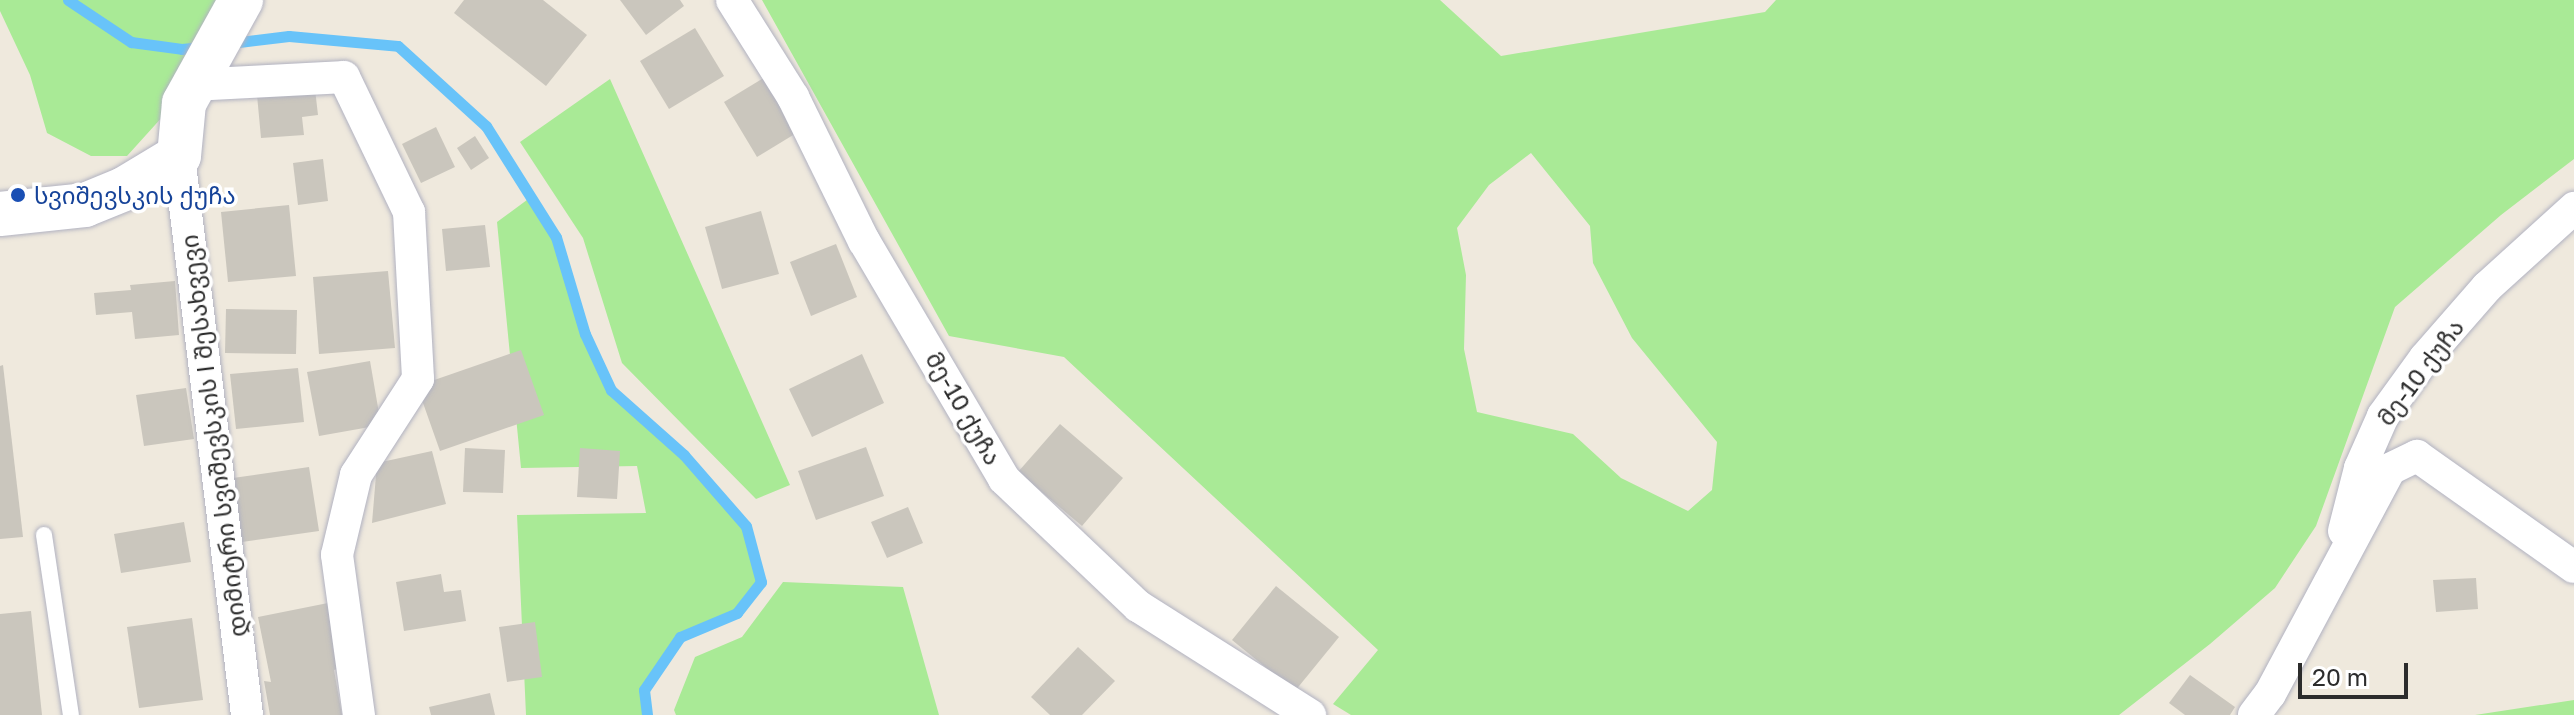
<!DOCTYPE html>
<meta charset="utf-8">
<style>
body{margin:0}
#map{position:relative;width:2574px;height:715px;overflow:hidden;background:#efe9dd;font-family:"Golos Text","Noto Sans Georgian",sans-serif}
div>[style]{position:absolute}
.green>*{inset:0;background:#a9ea96}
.stream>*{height:11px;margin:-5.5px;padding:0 5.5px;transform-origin:5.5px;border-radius:5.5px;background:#68c3f9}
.building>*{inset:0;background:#cac6bd}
.roads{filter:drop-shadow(0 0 2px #b1b2c1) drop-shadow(0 0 2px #b1b2c1)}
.lane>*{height:16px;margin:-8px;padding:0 8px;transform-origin:8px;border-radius:8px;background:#fff}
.street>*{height:32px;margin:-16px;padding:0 16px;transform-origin:16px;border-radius:16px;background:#fff}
.secondary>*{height:44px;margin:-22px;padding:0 22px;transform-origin:22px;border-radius:22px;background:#fff}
.dots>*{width:22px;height:22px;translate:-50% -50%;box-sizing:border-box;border:4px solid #fff;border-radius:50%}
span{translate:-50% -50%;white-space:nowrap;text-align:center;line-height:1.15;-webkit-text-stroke:7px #fff;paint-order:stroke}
.transit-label{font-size:24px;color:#164399}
.left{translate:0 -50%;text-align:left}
.street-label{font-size:24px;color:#2c2c2c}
.scale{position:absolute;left:2298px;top:663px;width:110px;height:36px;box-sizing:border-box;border:4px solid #2c2c2c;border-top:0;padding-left:10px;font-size:24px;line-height:28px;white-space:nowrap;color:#2c2c2c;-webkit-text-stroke:6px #fff;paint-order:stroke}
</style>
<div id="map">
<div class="green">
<div style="clip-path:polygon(0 0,225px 0,174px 104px,127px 156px,91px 156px,47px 133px,30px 75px,0 11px)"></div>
<div style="clip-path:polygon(evenodd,762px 0,1440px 0,1501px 56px,1765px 12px,1776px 0,2574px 0,2574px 159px,2501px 215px,2395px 307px,2316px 526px,2275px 588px,2210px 644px,2119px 715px,1351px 715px,1333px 704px,1378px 650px,1064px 357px,949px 336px,762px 0,1531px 153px,1590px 226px,1593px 263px,1632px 338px,1717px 442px,1712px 490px,1688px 511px,1621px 478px,1573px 434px,1477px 412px,1464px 349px,1466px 275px,1457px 228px,1489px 185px,1531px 153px)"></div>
<div style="clip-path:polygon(610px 79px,790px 485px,756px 499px,622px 363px,583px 238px,520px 142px)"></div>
<div style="clip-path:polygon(531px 197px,556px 237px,585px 334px,611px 390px,684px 455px,746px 526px,761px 582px,737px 613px,680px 637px,644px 690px,647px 715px,526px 715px,517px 515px,646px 513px,637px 466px,521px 468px,497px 222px)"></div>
<div style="clip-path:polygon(783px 582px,903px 587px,939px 715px,676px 715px,674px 710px,695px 657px,742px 637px)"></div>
<div style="clip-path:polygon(2574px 700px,2574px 715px,2475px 715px)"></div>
</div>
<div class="stream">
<div style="left:68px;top:0;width:76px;rotate:33.7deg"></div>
<div style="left:131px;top:42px;width:51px;rotate:7.8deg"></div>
<div style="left:182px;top:49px;width:20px;rotate:-6deg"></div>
<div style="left:231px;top:43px;width:58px;rotate:-6.9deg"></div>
<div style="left:289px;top:36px;width:109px;rotate:5.2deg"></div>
<div style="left:398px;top:46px;width:119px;rotate:42.3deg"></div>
<div style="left:486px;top:126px;width:131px;rotate:57.8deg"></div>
<div style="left:556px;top:237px;width:101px;rotate:73.4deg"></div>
<div style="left:585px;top:334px;width:62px;rotate:65.1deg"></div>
<div style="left:611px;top:390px;width:98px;rotate:41.7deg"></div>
<div style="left:684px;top:455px;width:94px;rotate:48.9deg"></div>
<div style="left:746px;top:526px;width:58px;rotate:75deg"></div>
<div style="left:761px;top:582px;width:39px;rotate:128deg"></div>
<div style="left:737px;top:613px;width:62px;rotate:157.2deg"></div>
<div style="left:680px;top:637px;width:64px;rotate:124.2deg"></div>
<div style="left:644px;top:690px;width:25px;rotate:83deg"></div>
</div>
<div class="building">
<div style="clip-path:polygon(464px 0,543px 0,587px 35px,546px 86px,454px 13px)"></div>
<div style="clip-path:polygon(620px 0,680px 0,684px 6px,646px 35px)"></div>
<div style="clip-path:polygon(695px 28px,724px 76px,669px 109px,640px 61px)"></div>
<div style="clip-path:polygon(770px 74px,803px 129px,757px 157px,724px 102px)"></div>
<div style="clip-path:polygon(315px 89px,318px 115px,302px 117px,304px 135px,261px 138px,257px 95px)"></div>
<div style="clip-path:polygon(436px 127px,455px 167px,421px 183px,402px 144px)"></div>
<div style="clip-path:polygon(475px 136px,489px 158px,471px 170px,457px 148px)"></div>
<div style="clip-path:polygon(323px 159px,328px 201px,298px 205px,293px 163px)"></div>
<div style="clip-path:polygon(289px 205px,296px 276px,228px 282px,221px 212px)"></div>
<div style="clip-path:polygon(761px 211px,779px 274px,722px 289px,705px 227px)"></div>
<div style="clip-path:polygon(485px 225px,490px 267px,446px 271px,442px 229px)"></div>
<div style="clip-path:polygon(836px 244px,857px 297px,811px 316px,790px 262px)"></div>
<div style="clip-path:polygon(388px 271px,395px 348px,319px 354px,313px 277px)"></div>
<div style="clip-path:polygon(175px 281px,179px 335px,135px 339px,132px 312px,96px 315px,94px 293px,131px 290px,130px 285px)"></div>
<div style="clip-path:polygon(226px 309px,297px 310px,296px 354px,225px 353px)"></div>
<div style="clip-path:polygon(521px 350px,544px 415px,440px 451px,417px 386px)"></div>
<div style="clip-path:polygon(862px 354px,884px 403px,812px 437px,789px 389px)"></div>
<div style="clip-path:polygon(370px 361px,381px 425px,319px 436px,307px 372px)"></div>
<div style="clip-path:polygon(3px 365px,23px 537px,0 539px,0 366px)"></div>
<div style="clip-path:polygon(298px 368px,304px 422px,236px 429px,230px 374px)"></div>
<div style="clip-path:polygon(186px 388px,194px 439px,144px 446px,136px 395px)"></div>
<div style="clip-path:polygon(1060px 424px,1123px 478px,1082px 526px,1018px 472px)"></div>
<div style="clip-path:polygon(866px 447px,884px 496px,816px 520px,798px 471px)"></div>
<div style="clip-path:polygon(465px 448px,505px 450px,503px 493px,463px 492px)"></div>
<div style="clip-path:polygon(580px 448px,620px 451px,617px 499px,577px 497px)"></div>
<div style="clip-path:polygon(432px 451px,446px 504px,372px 523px,377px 463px)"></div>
<div style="clip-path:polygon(309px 467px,319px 531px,242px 542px,233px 478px)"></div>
<div style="clip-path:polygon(908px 507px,923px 543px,887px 558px,871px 522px)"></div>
<div style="clip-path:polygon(184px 522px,191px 562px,121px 573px,114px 534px)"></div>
<div style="clip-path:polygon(441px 574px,444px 592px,461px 590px,466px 621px,404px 631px,396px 582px)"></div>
<div style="clip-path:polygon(2476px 578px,2478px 609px,2436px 612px,2433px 580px)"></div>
<div style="clip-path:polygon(1276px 586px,1339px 637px,1295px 691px,1232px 640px)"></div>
<div style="clip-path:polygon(328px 603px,341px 668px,334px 670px,342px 715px,270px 715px,264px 681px,271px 682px,258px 617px)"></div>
<div style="clip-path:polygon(31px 611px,42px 715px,0 715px,0 614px)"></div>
<div style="clip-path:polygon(192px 618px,203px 700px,139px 708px,127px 627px)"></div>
<div style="clip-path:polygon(535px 622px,542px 677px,507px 682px,499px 627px)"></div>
<div style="clip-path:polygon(1078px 647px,1115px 681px,1082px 715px,1050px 715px,1031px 697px)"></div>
<div style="clip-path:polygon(2190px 675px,2235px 707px,2230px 715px,2185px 715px,2169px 703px)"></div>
<div style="clip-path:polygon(490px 693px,495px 715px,431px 715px,429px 707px)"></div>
</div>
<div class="roads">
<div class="lane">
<div style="left:44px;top:535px;width:182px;rotate:81.5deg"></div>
</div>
<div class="street">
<div style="left:732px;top:0;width:115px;rotate:57.8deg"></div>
<div style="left:793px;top:97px;width:161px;rotate:63.8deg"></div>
<div style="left:864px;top:241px;width:276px;rotate:59.5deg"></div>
<div style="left:1004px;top:479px;width:185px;rotate:43.5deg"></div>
<div style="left:1138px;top:606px;width:204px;rotate:32.4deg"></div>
<div style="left:193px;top:85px;width:151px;rotate:-3deg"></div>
<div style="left:344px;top:77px;width:150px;rotate:64.3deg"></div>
<div style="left:409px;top:212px;width:167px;rotate:86.9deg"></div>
<div style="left:418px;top:379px;width:114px;rotate:122.9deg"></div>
<div style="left:356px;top:475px;width:82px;rotate:103.4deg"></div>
<div style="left:337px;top:555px;width:162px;rotate:82.2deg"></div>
<div style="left:179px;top:156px;width:563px;rotate:83.06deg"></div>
<div style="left:2344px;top:531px;width:65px;rotate:-75.7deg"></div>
<div style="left:2360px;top:468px;width:57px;rotate:-66.1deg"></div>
<div style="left:2383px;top:416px;width:72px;rotate:-54.1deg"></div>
<div style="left:2425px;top:358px;width:94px;rotate:-48.9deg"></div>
<div style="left:2487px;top:287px;width:118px;rotate:-42.2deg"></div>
<div style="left:2254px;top:715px;width:26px;rotate:-53deg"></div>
<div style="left:2270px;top:694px;width:255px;rotate:-61.9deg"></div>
<div style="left:2390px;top:469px;width:30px;rotate:-26deg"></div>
<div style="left:2417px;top:456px;width:192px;rotate:35.3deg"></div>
</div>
<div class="secondary">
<div style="left:0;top:214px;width:85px;rotate:-6deg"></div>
<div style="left:85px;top:205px;width:42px;rotate:-22.3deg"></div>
<div style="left:124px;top:189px;width:64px;rotate:-31deg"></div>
<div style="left:179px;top:156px;width:53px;rotate:-84.6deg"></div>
<div style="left:184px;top:103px;width:118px;rotate:-61deg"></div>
</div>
</div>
<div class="dots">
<div style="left:18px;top:195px;background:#1a4fb4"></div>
</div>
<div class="transit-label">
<span class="left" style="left:34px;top:195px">სვიშევსკის ქუჩა</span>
</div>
<div class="street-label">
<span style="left:2420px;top:372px;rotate:-53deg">მე-10 ქუჩა</span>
<span style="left:964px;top:408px;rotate:60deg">მე-10 ქუჩა</span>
<span style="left:213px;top:436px;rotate:-97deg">დიმიტრი სვიშევსკის I შესახვევი</span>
</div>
<div class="scale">20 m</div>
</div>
